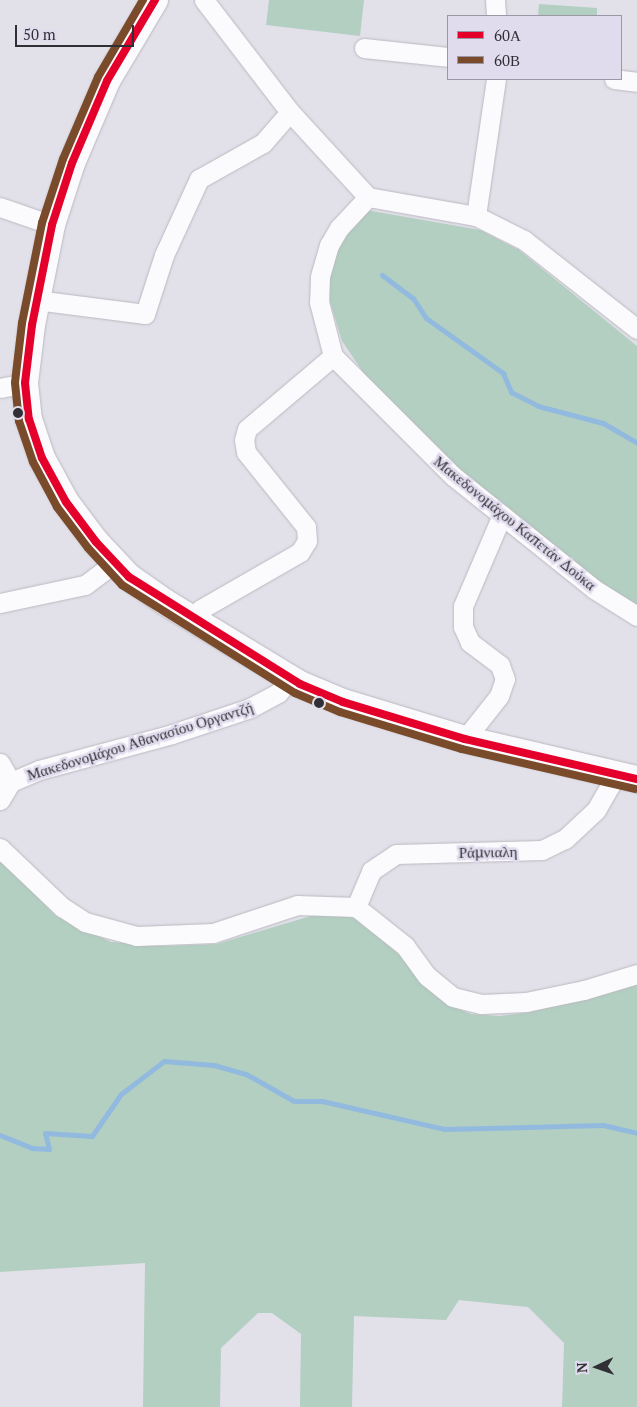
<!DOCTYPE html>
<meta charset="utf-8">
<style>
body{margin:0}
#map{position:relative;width:637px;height:1407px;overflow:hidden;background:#e2e0e9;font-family:"PT Serif",serif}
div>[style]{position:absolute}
.green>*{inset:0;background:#b2cfc1}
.stream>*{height:5px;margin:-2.5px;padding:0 2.5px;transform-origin:2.5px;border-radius:2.5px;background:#92badf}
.roads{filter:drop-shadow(0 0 1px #bbb9c0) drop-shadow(0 0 1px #bbb9c0)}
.street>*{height:19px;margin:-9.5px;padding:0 9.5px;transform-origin:9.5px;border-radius:9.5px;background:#fbfafc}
.secondary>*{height:26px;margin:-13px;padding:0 13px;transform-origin:13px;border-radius:13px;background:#fbfafc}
.bus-1>*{height:8px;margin:-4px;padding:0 4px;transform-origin:4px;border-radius:4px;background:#e4002b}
.bus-2>*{height:8px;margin:-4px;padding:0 4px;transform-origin:4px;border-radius:4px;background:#7a4b2a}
.dots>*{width:14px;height:14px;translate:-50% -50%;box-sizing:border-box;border:2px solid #e1dced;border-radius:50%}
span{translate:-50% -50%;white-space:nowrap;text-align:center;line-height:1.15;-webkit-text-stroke:5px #e1dced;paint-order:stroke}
.street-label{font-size:15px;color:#312f36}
.legend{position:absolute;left:447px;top:15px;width:175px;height:65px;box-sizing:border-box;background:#e1dced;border:1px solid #9b97a4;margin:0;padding:6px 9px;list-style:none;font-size:15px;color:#312f36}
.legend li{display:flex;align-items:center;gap:10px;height:25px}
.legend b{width:25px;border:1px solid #9b97a4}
.north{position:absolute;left:572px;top:1342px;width:50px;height:50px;-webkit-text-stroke:4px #e1dced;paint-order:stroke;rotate:267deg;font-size:14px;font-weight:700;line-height:20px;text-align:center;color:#312f36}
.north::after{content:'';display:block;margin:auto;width:18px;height:22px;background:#312f36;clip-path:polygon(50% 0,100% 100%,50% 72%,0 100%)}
.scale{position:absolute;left:15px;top:25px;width:119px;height:22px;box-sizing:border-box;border:2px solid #312f36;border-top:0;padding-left:6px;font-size:15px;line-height:18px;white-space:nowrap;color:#312f36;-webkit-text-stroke:4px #e1dced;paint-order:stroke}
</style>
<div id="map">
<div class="green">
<div style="clip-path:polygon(269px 0,364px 0,360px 36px,266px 25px)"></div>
<div style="clip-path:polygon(539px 4px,597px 8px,597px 16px,538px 16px)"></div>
<div style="clip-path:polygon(366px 210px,480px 230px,519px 250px,637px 346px,637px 610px,496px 505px,365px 375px,342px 341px,328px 295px,326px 269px,335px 245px)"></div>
<div style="clip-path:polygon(0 858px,56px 916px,111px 942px,167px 946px,217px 944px,324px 912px,359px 919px,384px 936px,424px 985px,446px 1004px,471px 1014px,499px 1016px,531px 1012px,637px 983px,637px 1407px,562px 1407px,564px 1343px,528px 1307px,459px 1300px,446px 1320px,354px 1316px,352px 1407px,300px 1407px,301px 1334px,272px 1313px,258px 1313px,221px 1348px,220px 1407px,143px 1407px,145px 1263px,0 1272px)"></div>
</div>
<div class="stream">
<div style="left:382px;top:275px;width:39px;rotate:37deg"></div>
<div style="left:413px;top:298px;width:24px;rotate:57deg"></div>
<div style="left:426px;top:318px;width:95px;rotate:35.5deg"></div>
<div style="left:503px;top:373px;width:21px;rotate:67deg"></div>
<div style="left:511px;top:392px;width:30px;rotate:27deg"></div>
<div style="left:538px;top:406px;width:67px;rotate:14.7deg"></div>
<div style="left:603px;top:423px;width:39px;rotate:30deg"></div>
<div style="left:0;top:1135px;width:35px;rotate:22deg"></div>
<div style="left:32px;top:1148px;width:17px;rotate:3deg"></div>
<div style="left:49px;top:1149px;width:16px;rotate:-104deg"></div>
<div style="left:45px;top:1133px;width:47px;rotate:3.7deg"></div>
<div style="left:92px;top:1136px;width:51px;rotate:-55.4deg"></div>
<div style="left:121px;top:1094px;width:54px;rotate:-37.5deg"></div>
<div style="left:164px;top:1061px;width:50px;rotate:4.6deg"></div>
<div style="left:214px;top:1065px;width:33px;rotate:16deg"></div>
<div style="left:246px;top:1074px;width:55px;rotate:29.4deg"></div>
<div style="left:294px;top:1101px;width:28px"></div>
<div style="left:322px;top:1101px;width:125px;rotate:12.9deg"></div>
<div style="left:444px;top:1129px;width:159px;rotate:-1.4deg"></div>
<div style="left:603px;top:1125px;width:35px;rotate:13deg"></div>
</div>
<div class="roads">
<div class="street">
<div style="left:204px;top:0;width:141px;rotate:52.5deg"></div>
<div style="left:290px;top:112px;width:115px;rotate:47.5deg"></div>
<div style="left:368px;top:197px;width:110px;rotate:10deg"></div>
<div style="left:476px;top:216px;width:54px;rotate:26.6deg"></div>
<div style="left:524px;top:240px;width:144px;rotate:38.2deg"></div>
<div style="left:495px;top:0;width:16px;rotate:86deg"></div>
<div style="left:364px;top:48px;width:84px;rotate:6.1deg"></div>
<div style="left:614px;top:79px;width:23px;rotate:7deg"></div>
<div style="left:368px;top:197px;width:42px;rotate:133.1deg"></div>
<div style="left:339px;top:228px;width:20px;rotate:120deg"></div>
<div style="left:329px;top:245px;width:33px;rotate:106deg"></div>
<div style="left:320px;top:277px;width:25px;rotate:92deg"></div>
<div style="left:319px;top:302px;width:56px;rotate:75.5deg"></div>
<div style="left:333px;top:356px;width:170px;rotate:45deg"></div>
<div style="left:453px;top:476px;width:181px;rotate:38.7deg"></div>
<div style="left:594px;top:589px;width:51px;rotate:32.1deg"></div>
<div style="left:0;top:207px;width:55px;rotate:19.1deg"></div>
<div style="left:476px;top:216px;width:138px;rotate:-81.7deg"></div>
<div style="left:36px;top:300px;width:110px;rotate:7.3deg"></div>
<div style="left:145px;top:314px;width:62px;rotate:-72.1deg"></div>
<div style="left:164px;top:255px;width:84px;rotate:-65.3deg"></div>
<div style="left:199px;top:179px;width:73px;rotate:-29.4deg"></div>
<div style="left:263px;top:143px;width:41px;rotate:-48.9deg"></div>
<div style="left:0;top:388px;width:25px;rotate:-11deg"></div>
<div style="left:0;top:603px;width:87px;rotate:-12deg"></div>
<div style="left:85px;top:585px;width:36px;rotate:-37deg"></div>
<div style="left:192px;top:619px;width:13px;rotate:-48deg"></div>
<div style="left:201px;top:609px;width:114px;rotate:-29.9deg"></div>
<div style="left:300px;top:552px;width:13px;rotate:-58deg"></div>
<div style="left:307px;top:541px;width:14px;rotate:-94deg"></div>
<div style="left:306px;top:527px;width:96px;rotate:-128.7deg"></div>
<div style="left:246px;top:452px;width:12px;rotate:-99deg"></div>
<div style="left:244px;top:440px;width:11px;rotate:-75deg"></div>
<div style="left:247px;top:429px;width:113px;rotate:-40.3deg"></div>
<div style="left:465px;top:739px;width:55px;rotate:-51.7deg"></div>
<div style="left:499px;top:696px;width:18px;rotate:-71deg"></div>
<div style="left:505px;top:679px;width:15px;rotate:-110deg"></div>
<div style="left:500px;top:665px;width:38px;rotate:-143deg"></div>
<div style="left:470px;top:642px;width:17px;rotate:-115deg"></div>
<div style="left:463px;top:627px;width:21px;rotate:-90deg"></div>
<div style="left:463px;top:606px;width:99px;rotate:-66.8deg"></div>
<div style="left:0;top:763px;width:22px;rotate:60deg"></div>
<div style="left:0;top:800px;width:21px;rotate:-59deg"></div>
<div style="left:11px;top:782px;width:30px;rotate:-23deg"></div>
<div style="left:39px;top:770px;width:138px;rotate:-15.1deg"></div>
<div style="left:172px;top:734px;width:82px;rotate:-18.4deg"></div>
<div style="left:250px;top:708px;width:32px;rotate:-28deg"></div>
<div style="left:278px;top:693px;width:20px;rotate:-49deg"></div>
<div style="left:0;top:848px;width:86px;rotate:43.6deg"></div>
<div style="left:62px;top:907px;width:27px;rotate:33deg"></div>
<div style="left:85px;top:922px;width:54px;rotate:15.1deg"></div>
<div style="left:137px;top:936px;width:76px;rotate:-2.3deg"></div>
<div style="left:213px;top:933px;width:89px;rotate:-18.4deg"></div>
<div style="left:297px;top:905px;width:59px;rotate:1.9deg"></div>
<div style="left:356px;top:907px;width:63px;rotate:38.5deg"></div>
<div style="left:405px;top:946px;width:37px;rotate:54deg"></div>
<div style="left:427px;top:976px;width:33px;rotate:39deg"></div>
<div style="left:453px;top:997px;width:29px;rotate:14deg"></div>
<div style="left:481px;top:1004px;width:45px;rotate:-2.5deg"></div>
<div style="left:526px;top:1002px;width:59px;rotate:-11.7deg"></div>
<div style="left:584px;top:990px;width:55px;rotate:-16.8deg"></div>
<div style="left:356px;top:907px;width:39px;rotate:-67deg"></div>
<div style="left:371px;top:871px;width:30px;rotate:-34deg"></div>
<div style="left:396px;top:854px;width:146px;rotate:-1.6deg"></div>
<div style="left:542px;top:850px;width:25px;rotate:-26deg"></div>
<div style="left:565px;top:839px;width:42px;rotate:-43.1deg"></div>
<div style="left:596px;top:810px;width:39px;rotate:-60deg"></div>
</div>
<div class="secondary">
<div style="left:155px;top:0;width:94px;rotate:120.7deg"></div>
<div style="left:107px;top:81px;width:89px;rotate:113.1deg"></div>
<div style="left:72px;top:163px;width:65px;rotate:107.9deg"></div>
<div style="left:52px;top:225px;width:102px;rotate:101.3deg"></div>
<div style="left:32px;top:325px;width:58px;rotate:96.9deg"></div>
<div style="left:25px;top:383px;width:36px;rotate:84deg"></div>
<div style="left:29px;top:419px;width:41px;rotate:71.6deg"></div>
<div style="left:42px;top:458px;width:50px;rotate:61.4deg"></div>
<div style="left:66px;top:502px;width:50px;rotate:53.1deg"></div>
<div style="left:96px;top:542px;width:48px;rotate:46.7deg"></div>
<div style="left:129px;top:577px;width:44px;rotate:34.8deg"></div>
<div style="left:165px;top:602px;width:158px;rotate:31.3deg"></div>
<div style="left:300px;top:684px;width:47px;rotate:22.7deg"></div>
<div style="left:343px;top:702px;width:127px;rotate:16.9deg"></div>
<div style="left:465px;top:739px;width:177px;rotate:13.1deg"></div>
</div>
</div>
<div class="bus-1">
<div style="left:155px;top:0;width:94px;rotate:120.7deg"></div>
<div style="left:107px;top:81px;width:89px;rotate:113.1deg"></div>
<div style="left:72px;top:163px;width:65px;rotate:107.9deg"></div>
<div style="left:52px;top:225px;width:102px;rotate:101.3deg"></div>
<div style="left:32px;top:325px;width:58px;rotate:96.9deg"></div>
<div style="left:25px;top:383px;width:36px;rotate:84deg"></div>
<div style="left:29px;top:419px;width:41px;rotate:71.6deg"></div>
<div style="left:42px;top:458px;width:50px;rotate:61.4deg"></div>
<div style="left:66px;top:502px;width:50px;rotate:53.1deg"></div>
<div style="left:96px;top:542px;width:48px;rotate:46.7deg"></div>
<div style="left:129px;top:577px;width:202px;rotate:32deg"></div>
<div style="left:300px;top:684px;width:47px;rotate:22.7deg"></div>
<div style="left:343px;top:702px;width:127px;rotate:16.9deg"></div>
<div style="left:465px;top:739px;width:177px;rotate:13.1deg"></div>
</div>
<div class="bus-2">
<div style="left:143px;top:0;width:89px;rotate:120.3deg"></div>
<div style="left:98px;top:77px;width:89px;rotate:113.1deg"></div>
<div style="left:63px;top:159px;width:67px;rotate:108.2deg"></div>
<div style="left:42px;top:223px;width:102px;rotate:101.3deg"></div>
<div style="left:22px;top:323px;width:60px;rotate:96.7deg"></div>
<div style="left:15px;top:383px;width:38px;rotate:84deg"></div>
<div style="left:19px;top:421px;width:43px;rotate:71.1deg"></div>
<div style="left:33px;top:462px;width:51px;rotate:61.9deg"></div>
<div style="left:57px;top:507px;width:51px;rotate:52.9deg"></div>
<div style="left:88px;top:548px;width:50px;rotate:47.4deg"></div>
<div style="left:122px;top:585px;width:204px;rotate:32deg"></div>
<div style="left:295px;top:693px;width:49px;rotate:22.9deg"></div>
<div style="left:340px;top:712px;width:127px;rotate:16.9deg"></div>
<div style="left:462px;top:749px;width:178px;rotate:13deg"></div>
</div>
<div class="dots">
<div style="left:18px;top:413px;background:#312f36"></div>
<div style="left:319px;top:703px;background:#312f36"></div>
</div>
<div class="street-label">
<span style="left:515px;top:523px;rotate:39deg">Μακεδονομάχου Καπετάν Δούκα</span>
<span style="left:140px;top:741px;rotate:-17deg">Μακεδονομάχου Αθανασίου Οργαντζή</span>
<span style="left:488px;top:852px;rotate:-1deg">Ράμνιαλη</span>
</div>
<ul class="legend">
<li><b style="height:6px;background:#e4002b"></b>60Α</li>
<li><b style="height:6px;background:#7a4b2a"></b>60Β</li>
</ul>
<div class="north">N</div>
<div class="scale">50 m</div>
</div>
